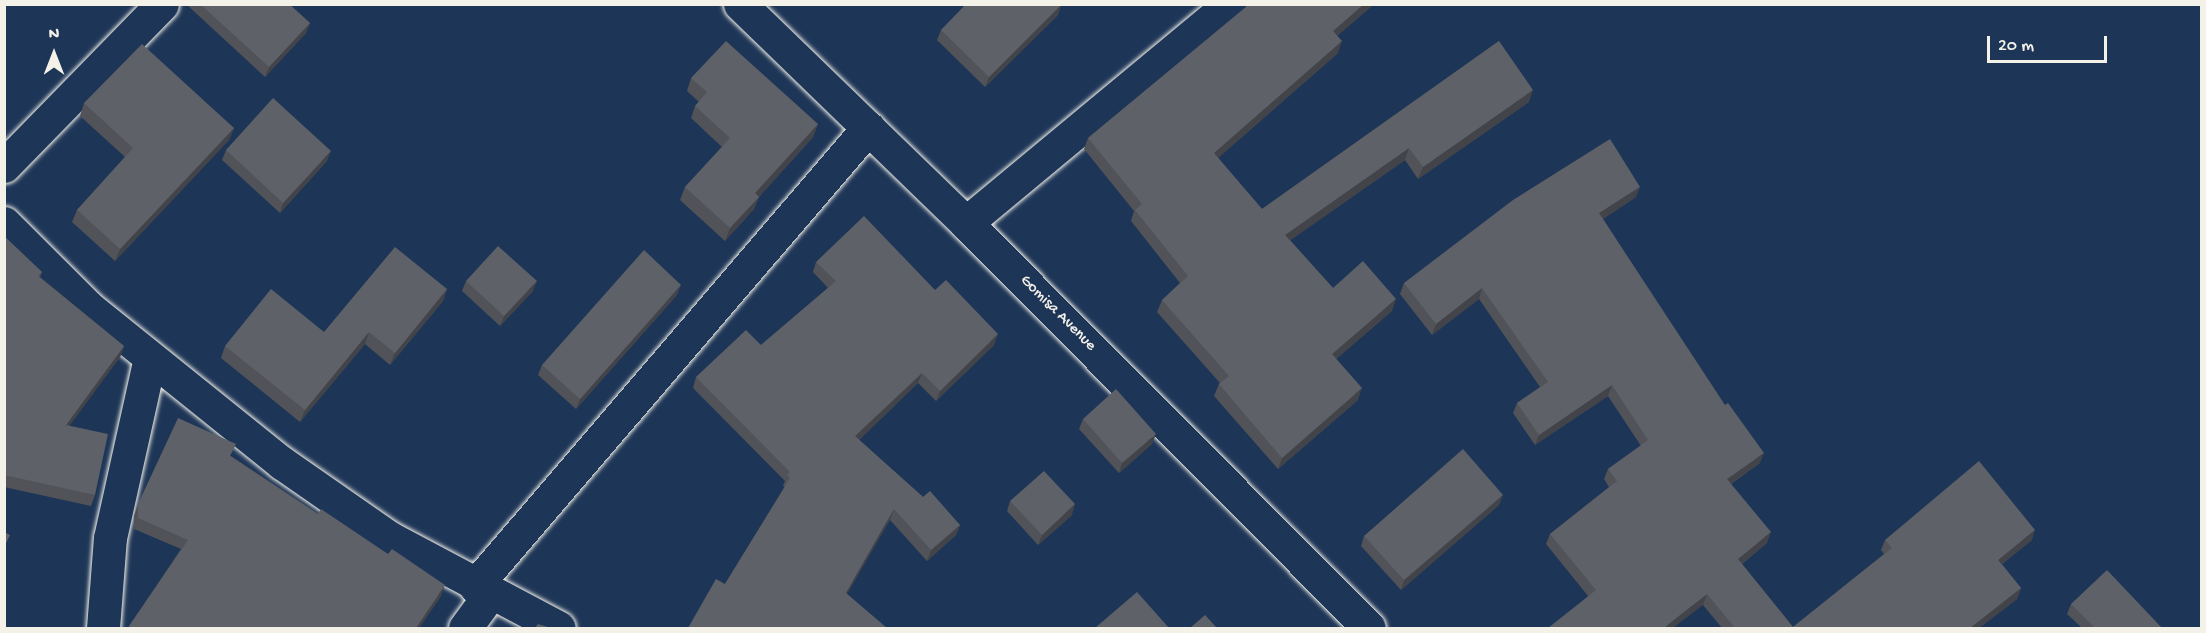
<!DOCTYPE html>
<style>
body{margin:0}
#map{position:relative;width:2206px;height:633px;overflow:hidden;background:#1d3557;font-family:"Gochi Hand",sans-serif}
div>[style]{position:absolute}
.roads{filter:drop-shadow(0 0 2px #f4f1e8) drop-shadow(0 0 2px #f4f1e8)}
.minor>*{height:33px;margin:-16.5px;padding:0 16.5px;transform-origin:16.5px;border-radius:16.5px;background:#1d3557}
.wall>*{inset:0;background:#515359}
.shaded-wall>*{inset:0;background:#424449}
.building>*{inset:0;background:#5e6168}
span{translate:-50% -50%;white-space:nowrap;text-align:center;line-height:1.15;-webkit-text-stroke:4.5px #1d3557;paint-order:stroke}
.street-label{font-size:16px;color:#f4f1e8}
.frame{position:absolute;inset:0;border:6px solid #f4f1e8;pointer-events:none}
.north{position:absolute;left:24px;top:24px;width:60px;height:60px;-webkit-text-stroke:4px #1d3557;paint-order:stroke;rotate:0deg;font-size:16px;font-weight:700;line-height:24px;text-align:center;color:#f4f1e8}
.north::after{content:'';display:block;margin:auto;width:21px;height:27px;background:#f4f1e8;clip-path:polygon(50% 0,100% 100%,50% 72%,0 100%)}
.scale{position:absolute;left:1987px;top:36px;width:120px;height:27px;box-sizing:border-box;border:3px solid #f4f1e8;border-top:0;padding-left:8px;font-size:18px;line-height:21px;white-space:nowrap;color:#f4f1e8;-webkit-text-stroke:4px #1d3557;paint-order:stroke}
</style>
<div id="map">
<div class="roads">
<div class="minor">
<div style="left:740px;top:4px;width:315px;rotate:44.1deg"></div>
<div style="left:966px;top:223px;width:571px;rotate:45.14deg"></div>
<div style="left:4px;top:166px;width:226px;rotate:-45.7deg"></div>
<div style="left:4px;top:223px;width:120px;rotate:45deg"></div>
<div style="left:89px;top:308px;width:248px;rotate:38.8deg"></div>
<div style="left:282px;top:463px;width:131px;rotate:34.8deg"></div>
<div style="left:390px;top:538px;width:191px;rotate:28deg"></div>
<div style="left:966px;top:223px;width:343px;rotate:-39.7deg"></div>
<div style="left:475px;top:586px;width:604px;rotate:-49.37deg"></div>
<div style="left:103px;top:628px;width:90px;rotate:-85.6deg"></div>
<div style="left:110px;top:538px;width:184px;rotate:-77.5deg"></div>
<div style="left:465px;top:628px;width:42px;rotate:-53.7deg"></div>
</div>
</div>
<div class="wall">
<div style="clip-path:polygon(186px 4px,289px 4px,310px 23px,306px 33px,265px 77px)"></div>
<div style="clip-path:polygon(1247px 4px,1374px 4px,1337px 36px,1338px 53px,1218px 158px,1262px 209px,1499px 41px,1529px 102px,1418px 179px,1405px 160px,1290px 240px,1333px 288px,1392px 311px,1336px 359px,1358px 400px,1278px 469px,1214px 396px,1219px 384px,1220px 383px,1157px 312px,1162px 300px,1180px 283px,1131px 221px,1134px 211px,1084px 149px,1088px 138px,1246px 7px)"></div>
<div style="clip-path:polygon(1061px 5px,1058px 15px,985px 87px,937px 40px,941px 30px)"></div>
<div style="clip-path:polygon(691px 78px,818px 124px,813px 137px,759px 197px,754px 209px,725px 241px,680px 200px,685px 187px,722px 147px,691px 118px,695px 106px,699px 102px,687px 91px)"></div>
<div style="clip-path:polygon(84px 103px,234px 128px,229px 140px,115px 261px,72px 222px,77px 210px,125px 157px,80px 116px)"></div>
<div style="clip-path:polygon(226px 150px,327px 161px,280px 213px,222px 160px)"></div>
<div style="clip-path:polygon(1636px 197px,1603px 219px,1760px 463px,1731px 484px,1767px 543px,1742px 564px,1793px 627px,1884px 554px,1881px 550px,1885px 540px,2032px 540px,2002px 564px,2021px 588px,2017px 599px,1979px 628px,1722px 628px,1703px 605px,1588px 596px,1546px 544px,1550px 534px,1609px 487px,1604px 479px,1608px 469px,1641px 446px,1608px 396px,1535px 445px,1513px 413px,1517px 403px,1540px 387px,1479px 299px,1432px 335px,1400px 294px,1404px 283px)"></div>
<div style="clip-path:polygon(4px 236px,42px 272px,40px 277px,124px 346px,120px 357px,69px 426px,95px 495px,91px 506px,4px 487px)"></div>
<div style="clip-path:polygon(816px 262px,935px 290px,994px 345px,936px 401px,918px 383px,859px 440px,923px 497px,960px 525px,956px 535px,927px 561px,890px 520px,725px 584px,785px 487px,783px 486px,785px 481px,693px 388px,696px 377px,761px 345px,828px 288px,813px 272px)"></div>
<div style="clip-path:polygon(466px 281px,533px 291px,500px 326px,462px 291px)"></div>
<div style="clip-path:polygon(447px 289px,443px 301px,390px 365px,365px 344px,300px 422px,221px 358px,225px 346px,324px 332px)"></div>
<div style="clip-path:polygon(677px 295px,576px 409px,538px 375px,542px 365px)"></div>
<div style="clip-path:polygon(1083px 419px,1152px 444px,1119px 473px,1079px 429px)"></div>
<div style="clip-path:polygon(231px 456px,441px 596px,419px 628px,128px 628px,181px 549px,134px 529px,134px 516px,138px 504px)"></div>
<div style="clip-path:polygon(1010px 501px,1072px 515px,1038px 545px,1007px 511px)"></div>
<div style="clip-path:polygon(1499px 505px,1401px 590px,1361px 546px,1364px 536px)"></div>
<div style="clip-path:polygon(2071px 604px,2162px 628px,2082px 628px,2067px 614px)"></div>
</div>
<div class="shaded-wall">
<div style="clip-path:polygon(1364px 4px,1374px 4px,1329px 43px,1333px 31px)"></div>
<div style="clip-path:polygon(1061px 5px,1058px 15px,985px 87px,989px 77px)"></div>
<div style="clip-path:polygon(310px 23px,306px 33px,265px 77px,269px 67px)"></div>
<div style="clip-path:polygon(1342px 41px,1338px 53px,1210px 165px,1214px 153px)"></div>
<div style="clip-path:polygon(1533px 90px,1529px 102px,1418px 179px,1423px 167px)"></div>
<div style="clip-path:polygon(818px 124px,813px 137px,759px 197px,754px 209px,725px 241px,730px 228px,755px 193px)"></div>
<div style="clip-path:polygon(234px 128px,229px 140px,115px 261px,120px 249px)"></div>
<div style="clip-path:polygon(1409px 148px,1405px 160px,1281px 247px,1285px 235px)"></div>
<div style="clip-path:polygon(331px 151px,327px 161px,280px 213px,283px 203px)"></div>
<div style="clip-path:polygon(1640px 187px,1636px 197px,1595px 224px,1599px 213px)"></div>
<div style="clip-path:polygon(537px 281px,533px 291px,500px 326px,504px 316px)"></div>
<div style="clip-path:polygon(681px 285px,677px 295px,576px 409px,580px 399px)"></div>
<div style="clip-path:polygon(1482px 288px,1479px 299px,1432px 335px,1436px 324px)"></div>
<div style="clip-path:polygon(447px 289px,443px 301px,390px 365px,395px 353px)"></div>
<div style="clip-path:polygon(1396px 299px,1392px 311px,1328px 366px,1332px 354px)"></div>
<div style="clip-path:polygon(369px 332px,365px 344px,300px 422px,305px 410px)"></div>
<div style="clip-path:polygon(998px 334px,994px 345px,936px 401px,940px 391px)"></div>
<div style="clip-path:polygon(124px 346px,120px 357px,62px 436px,66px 425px)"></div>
<div style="clip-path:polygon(922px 373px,918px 383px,852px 447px,855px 436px)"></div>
<div style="clip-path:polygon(1612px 385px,1608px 396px,1535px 445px,1539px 435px)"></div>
<div style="clip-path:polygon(1362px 388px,1358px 400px,1278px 469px,1282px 458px)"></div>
<div style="clip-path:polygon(1156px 434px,1152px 444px,1119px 473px,1122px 463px)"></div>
<div style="clip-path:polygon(1764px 453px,1760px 463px,1723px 489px,1727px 479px)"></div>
<div style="clip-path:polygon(1503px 495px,1499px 505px,1401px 590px,1404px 580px)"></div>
<div style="clip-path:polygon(1075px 504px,1072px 515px,1038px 545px,1042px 535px)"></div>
<div style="clip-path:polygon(894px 509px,890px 520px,842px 603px,846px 593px)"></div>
<div style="clip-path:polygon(960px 525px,956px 535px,927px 561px,931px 550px)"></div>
<div style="clip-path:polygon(2035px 530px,2032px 540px,1994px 570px,1998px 560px)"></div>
<div style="clip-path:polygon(1771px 532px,1767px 543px,1734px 570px,1738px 559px)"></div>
<div style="clip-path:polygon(445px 585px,441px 596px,419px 628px,416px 628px)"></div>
<div style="clip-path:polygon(2021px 588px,2017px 599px,1979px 628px,1970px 628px)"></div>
<div style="clip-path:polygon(1707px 594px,1703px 605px,1673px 628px,1664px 628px)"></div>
</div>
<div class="building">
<div style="clip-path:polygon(200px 4px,289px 4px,310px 23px,269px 67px)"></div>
<div style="clip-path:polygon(966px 4px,1061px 4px,1061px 5px,989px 77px,941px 30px)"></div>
<div style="clip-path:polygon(1247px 4px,1364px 4px,1333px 31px,1342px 41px,1214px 153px,1262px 209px,1499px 41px,1533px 90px,1423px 167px,1409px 148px,1285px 235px,1333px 288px,1363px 261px,1396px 299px,1332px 354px,1362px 388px,1282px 458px,1219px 384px,1229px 376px,1162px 300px,1188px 276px,1135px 210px,1142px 204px,1088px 138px,1246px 7px)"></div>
<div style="clip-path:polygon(726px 41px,818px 124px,755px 193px,759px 197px,730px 228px,685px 187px,730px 138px,695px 106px,707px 92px,691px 78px)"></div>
<div style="clip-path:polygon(142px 44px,234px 128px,120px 249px,77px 210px,133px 148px,84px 103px)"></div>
<div style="clip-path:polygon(273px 98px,331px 151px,283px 203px,226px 150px)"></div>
<div style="clip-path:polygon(1610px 139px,1640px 187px,1599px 213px,1725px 405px,1728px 403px,1764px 453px,1727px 479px,1771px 532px,1738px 559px,1793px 627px,1892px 548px,1885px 540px,1979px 461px,2035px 530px,1998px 560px,2021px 588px,1970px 628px,1735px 628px,1707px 594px,1664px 628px,1548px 628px,1596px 590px,1550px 534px,1617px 481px,1608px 469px,1648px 440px,1612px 385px,1539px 435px,1517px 403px,1548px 382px,1482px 288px,1436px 324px,1404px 283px,1513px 200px)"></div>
<div style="clip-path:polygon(864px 216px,935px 290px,946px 280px,998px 334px,940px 391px,922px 373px,855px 436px,923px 497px,930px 491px,960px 525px,931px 550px,894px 509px,846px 593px,887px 628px,688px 628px,716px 579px,725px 584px,790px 478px,787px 475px,790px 472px,696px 377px,746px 330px,761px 345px,836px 281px,816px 262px)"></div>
<div style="clip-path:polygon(4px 236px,42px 272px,38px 276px,124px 346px,66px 425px,108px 434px,95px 495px,4px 475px)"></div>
<div style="clip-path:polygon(498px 246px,537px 281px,504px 316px,466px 281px)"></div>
<div style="clip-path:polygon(395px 247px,447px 289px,395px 353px,369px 332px,305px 410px,225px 346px,271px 289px,324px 332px)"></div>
<div style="clip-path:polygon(644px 250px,681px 285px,580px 399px,542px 365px)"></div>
<div style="clip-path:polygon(1116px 389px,1156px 434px,1122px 463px,1083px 419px)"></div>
<div style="clip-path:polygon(178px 418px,236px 444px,230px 456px,318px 514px,321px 509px,388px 554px,392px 549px,445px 585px,416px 628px,132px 628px,129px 626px,188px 540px,138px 518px,138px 504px)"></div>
<div style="clip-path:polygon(1463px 449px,1503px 495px,1404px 580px,1364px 536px)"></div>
<div style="clip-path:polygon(1044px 471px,1075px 504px,1042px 535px,1010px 501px)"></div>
<div style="clip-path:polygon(4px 532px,10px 535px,4px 547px)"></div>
<div style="clip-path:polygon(2107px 570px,2162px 628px,2095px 628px,2071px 604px)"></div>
<div style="clip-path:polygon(1137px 592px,1169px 628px,1095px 628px)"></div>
<div style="clip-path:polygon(1205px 615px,1217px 628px,1190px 628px)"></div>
<div style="clip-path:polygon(538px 624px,551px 628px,535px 628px)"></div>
</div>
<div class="street-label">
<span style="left:1057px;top:314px;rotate:45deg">Gomisa Avenue</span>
</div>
<div class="frame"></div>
<div class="north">N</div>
<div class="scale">20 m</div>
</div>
